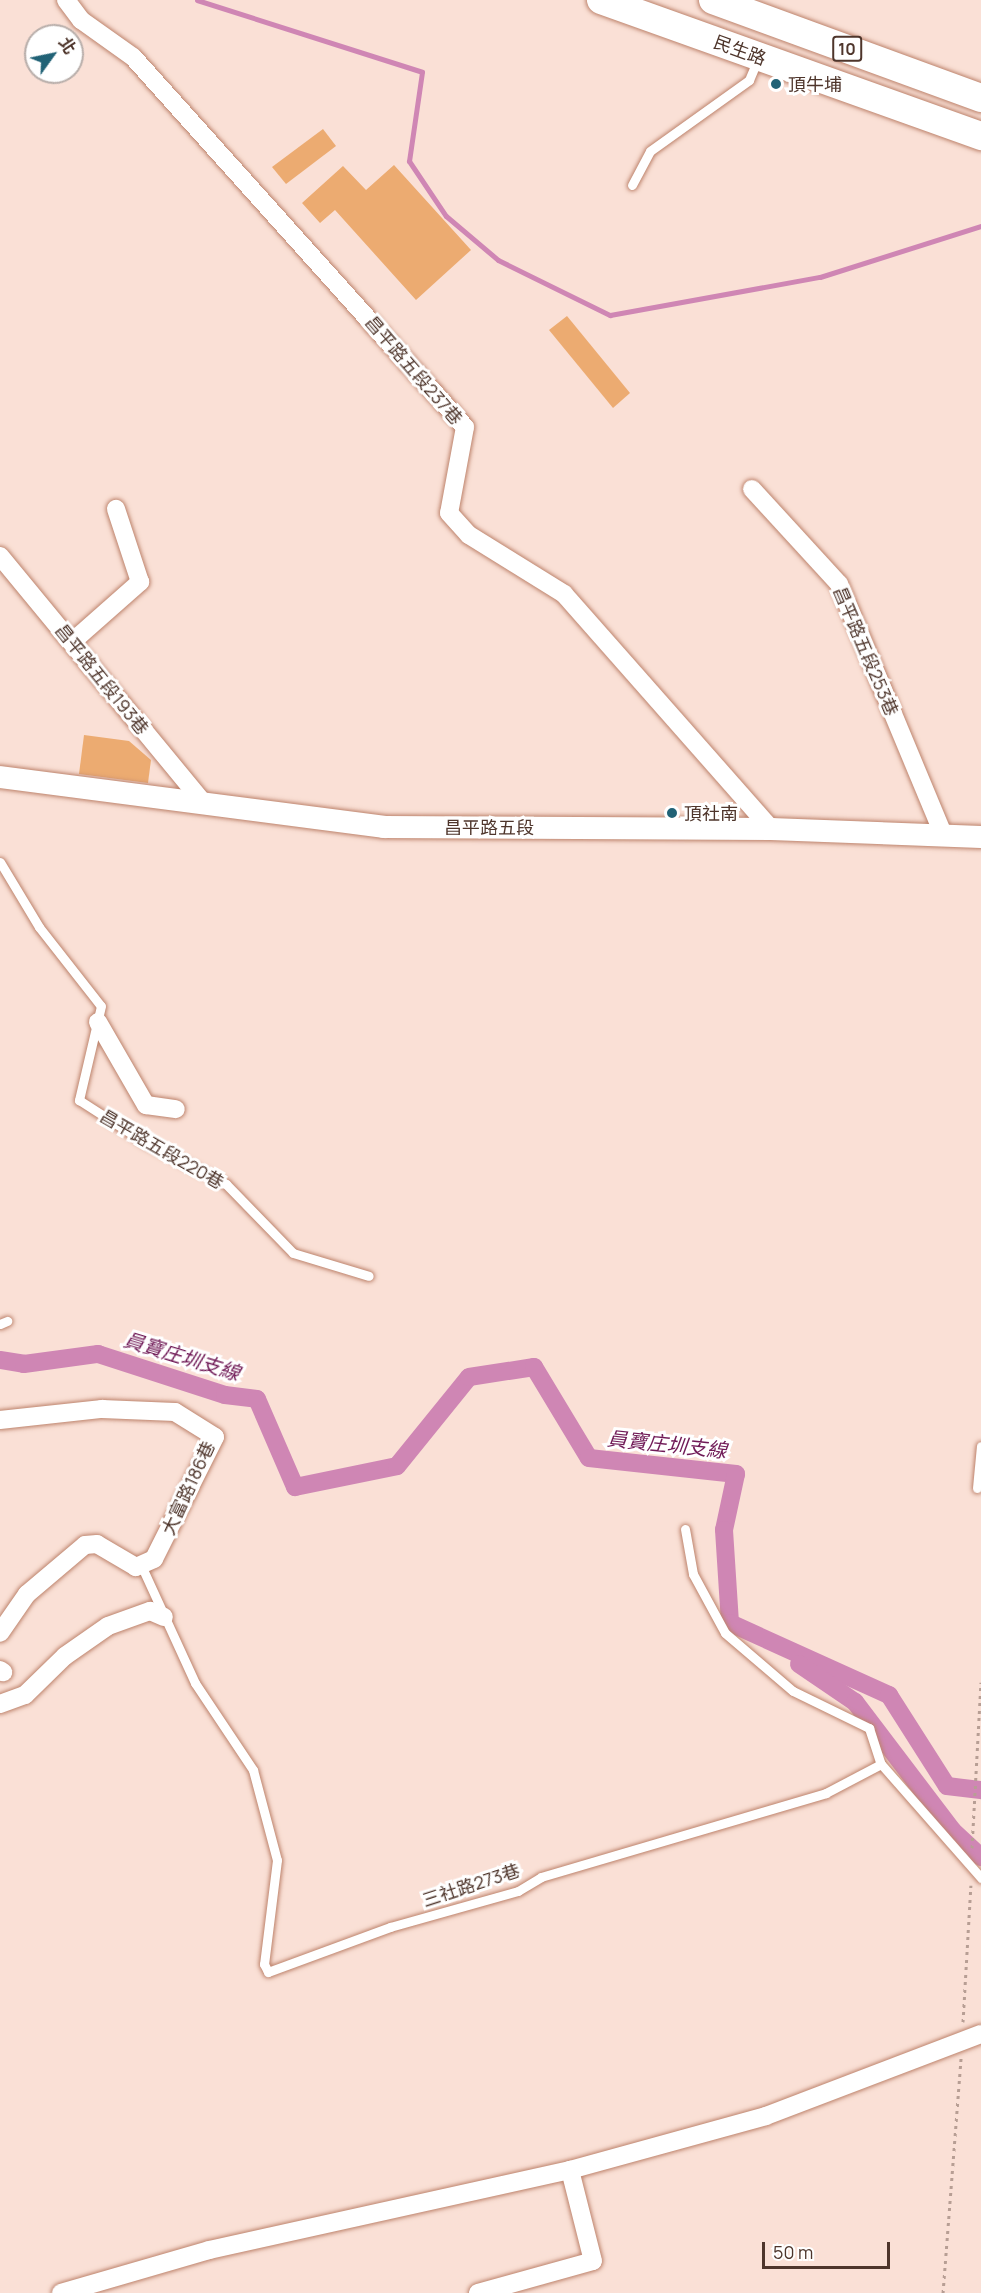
<!DOCTYPE html>
<meta charset="utf-8">
<style>
body{margin:0}
#map{position:relative;width:981px;height:2293px;overflow:hidden;background:#fae0d6;font-family:Manrope,"Noto Sans TC",sans-serif}
div>[style]{position:absolute}
.stream>*{height:5px;margin:-2.5px;padding:0 2.5px;transform-origin:2.5px;border-radius:2.5px;background:#cf86b4}
.canal>*{height:18px;margin:-9px;padding:0 9px;transform-origin:9px;border-radius:9px;background:#cf86b4}
.building>*{inset:0;background:#ecab71}
.path>*{height:3px;margin-top:-1.5px;transform-origin:0;background:repeating-linear-gradient(90deg,#b79e94 0 3px,transparent 0 7.5px)}
.roads{filter:drop-shadow(0 0 2px #bd836c) drop-shadow(0 0 2px #bd836c)}
.service>*{height:9px;margin:-4.5px;padding:0 4.5px;transform-origin:4.5px;border-radius:4.5px;background:#fff}
.minor>*{height:18px;margin:-9px;padding:0 9px;transform-origin:9px;border-radius:9px;background:#fff}
.tertiary>*{height:22px;margin:-11px;padding:0 11px;transform-origin:11px;border-radius:11px;background:#fff}
.primary>*{height:28px;margin:-14px;padding:0 14px;transform-origin:14px;border-radius:14px;background:#fff}
.dots>*{width:16px;height:16px;translate:-50% -50%;box-sizing:border-box;border:3px solid #fff;border-radius:50%}
span{translate:-50% -50%;white-space:nowrap;text-align:center;line-height:1.15;-webkit-text-stroke:6px #fff;paint-order:stroke}
.shield-label span{padding:2px 4px;background:#fff;border:2px solid;border-radius:4px;-webkit-text-stroke-width:0}
.shield-label{font-size:16px;color:#4e352b;font-weight:700}
.street-label{font-size:18px;color:#4e352b}
.poi-label{font-size:18px;color:#4e352b}
.left{translate:0 -50%;text-align:left}
.water-label{font-size:20px;color:#701a57;font-style:italic}
.north{position:absolute;left:24px;top:24px;width:60px;height:60px;box-sizing:border-box;background:#fff;border:2px solid #b8aeaa;border-radius:50%;rotate:57deg;font-size:16px;font-weight:700;line-height:24px;text-align:center;color:#4e352b}
.north::after{content:'';display:block;margin:auto;width:21px;height:27px;background:#216276;clip-path:polygon(50% 0,100% 100%,50% 72%,0 100%)}
.scale{position:absolute;left:762px;top:2242px;width:128px;height:27px;box-sizing:border-box;border:3px solid #4e352b;border-top:0;padding-left:8px;font-size:18px;line-height:21px;white-space:nowrap;color:#4e352b;-webkit-text-stroke:4px #fff;paint-order:stroke}
</style>
<div id="map">
<div class="stream">
<div style="left:197px;top:0;width:236px;rotate:17.7deg"></div>
<div style="left:422px;top:72px;width:90px;rotate:98.3deg"></div>
<div style="left:409px;top:161px;width:66px;rotate:56.1deg"></div>
<div style="left:446px;top:216px;width:68px;rotate:40.2deg"></div>
<div style="left:498px;top:260px;width:125px;rotate:26.2deg"></div>
<div style="left:610px;top:315px;width:213px;rotate:-10.3deg"></div>
<div style="left:820px;top:277px;width:169px;rotate:-17.6deg"></div>
</div>
<div class="canal">
<div style="left:0;top:1360px;width:24px;rotate:9deg"></div>
<div style="left:24px;top:1364px;width:75px;rotate:-7.7deg"></div>
<div style="left:98px;top:1354px;width:133px;rotate:17.9deg"></div>
<div style="left:225px;top:1395px;width:32px;rotate:7deg"></div>
<div style="left:257px;top:1399px;width:96px;rotate:66.6deg"></div>
<div style="left:295px;top:1487px;width:104px;rotate:-11.6deg"></div>
<div style="left:397px;top:1466px;width:114px;rotate:-51deg"></div>
<div style="left:469px;top:1377px;width:66px;rotate:-8.7deg"></div>
<div style="left:534px;top:1367px;width:106px;rotate:58.9deg"></div>
<div style="left:589px;top:1458px;width:148px;rotate:6.2deg"></div>
<div style="left:736px;top:1474px;width:57px;rotate:102.1deg"></div>
<div style="left:724px;top:1530px;width:93px;rotate:86.3deg"></div>
<div style="left:730px;top:1623px;width:175px;rotate:24.4deg"></div>
<div style="left:889px;top:1695px;width:108px;rotate:57.5deg"></div>
<div style="left:947px;top:1786px;width:34px;rotate:7deg"></div>
<div style="left:799px;top:1664px;width:68px;rotate:34.2deg"></div>
<div style="left:855px;top:1702px;width:161px;rotate:52.8deg"></div>
<div style="left:952px;top:1830px;width:40px;rotate:43deg"></div>
</div>
<div class="building">
<div style="clip-path:polygon(323px 129px,336px 146px,286px 184px,272px 167px)"></div>
<div style="clip-path:polygon(394px 165px,471px 250px,416px 300px,335px 210px,320px 223px,302px 203px,343px 166px,366px 190px)"></div>
<div style="clip-path:polygon(567px 316px,630px 393px,613px 408px,549px 330px)"></div>
<div style="clip-path:polygon(84px 735px,129px 741px,151px 760px,148px 783px,79px 774px)"></div>
</div>
<div class="path">
<div style="left:972px;top:1848px;width:166px;rotate:-86.9deg"></div>
<div style="left:963px;top:2022px;width:137px;rotate:-86.7deg"></div>
<div style="left:943px;top:2293px;width:236px;rotate:-85.6deg"></div>
</div>
<div class="roads">
<div class="service">
<div style="left:632px;top:185px;width:38px;rotate:-62deg"></div>
<div style="left:650px;top:151px;width:122px;rotate:-35.6deg"></div>
<div style="left:749px;top:80px;width:23px;rotate:-67deg"></div>
<div style="left:0;top:862px;width:76px;rotate:59deg"></div>
<div style="left:39px;top:927px;width:100px;rotate:51.9deg"></div>
<div style="left:101px;top:1006px;width:97px;rotate:103.2deg"></div>
<div style="left:79px;top:1100px;width:80px;rotate:32.7deg"></div>
<div style="left:146px;top:1143px;width:90px;rotate:27.1deg"></div>
<div style="left:226px;top:1184px;width:96px;rotate:45.8deg"></div>
<div style="left:293px;top:1253px;width:79px;rotate:16.8deg"></div>
<div style="left:0;top:1324px;width:8px;rotate:-23deg"></div>
<div style="left:977px;top:1488px;width:42px;rotate:-84.6deg"></div>
<div style="left:685px;top:1529px;width:46px;rotate:79.9deg"></div>
<div style="left:693px;top:1574px;width:67px;rotate:61.5deg"></div>
<div style="left:725px;top:1633px;width:89px;rotate:40.5deg"></div>
<div style="left:793px;top:1691px;width:85px;rotate:26deg"></div>
<div style="left:869px;top:1728px;width:38px;rotate:72deg"></div>
<div style="left:881px;top:1764px;width:152px;rotate:48.7deg"></div>
<div style="left:141px;top:1565px;width:130px;rotate:65.4deg"></div>
<div style="left:195px;top:1683px;width:105px;rotate:56.3deg"></div>
<div style="left:253px;top:1770px;width:93px;rotate:75.1deg"></div>
<div style="left:277px;top:1860px;width:105px;rotate:97.1deg"></div>
<div style="left:264px;top:1964px;width:9px;rotate:63deg"></div>
<div style="left:268px;top:1972px;width:130px;rotate:-20.2deg"></div>
<div style="left:390px;top:1927px;width:133px;rotate:-15.7deg"></div>
<div style="left:518px;top:1891px;width:27px;rotate:-31deg"></div>
<div style="left:541px;top:1877px;width:297px;rotate:-16.4deg"></div>
<div style="left:826px;top:1793px;width:62px;rotate:-27.8deg"></div>
</div>
<div class="minor">
<div style="left:66px;top:0;width:25px;rotate:53deg"></div>
<div style="left:81px;top:20px;width:64px;rotate:35.4deg"></div>
<div style="left:133px;top:57px;width:497px;rotate:48.1deg"></div>
<div style="left:465px;top:427px;width:87px;rotate:100.5deg"></div>
<div style="left:449px;top:513px;width:30px;rotate:48deg"></div>
<div style="left:469px;top:535px;width:112px;rotate:31.8deg"></div>
<div style="left:564px;top:594px;width:313px;rotate:48.6deg"></div>
<div style="left:752px;top:489px;width:129px;rotate:47.5deg"></div>
<div style="left:839px;top:584px;width:273px;rotate:67.4deg"></div>
<div style="left:0;top:556px;width:319px;rotate:50.5deg"></div>
<div style="left:72px;top:642px;width:91px;rotate:-41.4deg"></div>
<div style="left:140px;top:582px;width:77px;rotate:-108.2deg"></div>
<div style="left:98px;top:1022px;width:96px;rotate:60deg"></div>
<div style="left:146px;top:1105px;width:30px;rotate:8deg"></div>
<div style="left:0;top:1420px;width:103px;rotate:-6.2deg"></div>
<div style="left:102px;top:1409px;width:73px;rotate:2.4deg"></div>
<div style="left:175px;top:1412px;width:47px;rotate:32deg"></div>
<div style="left:215px;top:1437px;width:136px;rotate:116.6deg"></div>
<div style="left:154px;top:1559px;width:20px;rotate:156deg"></div>
<div style="left:136px;top:1567px;width:45px;rotate:-149.5deg"></div>
<div style="left:97px;top:1544px;width:12px;rotate:175deg"></div>
<div style="left:85px;top:1545px;width:76px;rotate:139.8deg"></div>
<div style="left:27px;top:1594px;width:47px;rotate:124.7deg"></div>
<div style="left:0;top:1670px;width:4px;rotate:34deg"></div>
<div style="left:0;top:1704px;width:27px;rotate:-20deg"></div>
<div style="left:25px;top:1695px;width:56px;rotate:-44.3deg"></div>
<div style="left:65px;top:1656px;width:52px;rotate:-34.9deg"></div>
<div style="left:108px;top:1626px;width:45px;rotate:-19.7deg"></div>
<div style="left:150px;top:1611px;width:15px;rotate:23deg"></div>
<div style="left:61px;top:2293px;width:154px;rotate:-16.2deg"></div>
<div style="left:209px;top:2250px;width:370px;rotate:-12.5deg"></div>
<div style="left:570px;top:2170px;width:203px;rotate:-15.4deg"></div>
<div style="left:766px;top:2116px;width:230px;rotate:-20.9deg"></div>
<div style="left:478px;top:2293px;width:119px;rotate:-15.5deg"></div>
<div style="left:593px;top:2261px;width:94px;rotate:-104.2deg"></div>
</div>
<div class="tertiary">
<div style="left:0;top:777px;width:387px;rotate:7.4deg"></div>
<div style="left:384px;top:827px;width:387px;rotate:0.3deg"></div>
<div style="left:771px;top:829px;width:210px;rotate:2.2deg"></div>
</div>
<div class="primary">
<div style="left:601px;top:0;width:404px;rotate:19.7deg"></div>
<div style="left:713px;top:0;width:285px;rotate:20.1deg"></div>
</div>
</div>
<div class="dots">
<div style="left:776px;top:84px;background:#216276"></div>
<div style="left:672px;top:813px;background:#216276"></div>
</div>
<div class="shield-label">
<span style="left:847px;top:49px">10</span>
</div>
<div class="street-label">
<span style="left:740px;top:50px;rotate:20deg">民生路</span>
<span style="left:414px;top:370px;rotate:49deg">昌平路五段237巷</span>
<span style="left:866px;top:651px;rotate:67deg">昌平路五段253巷</span>
<span style="left:102px;top:679px;rotate:51deg">昌平路五段193巷</span>
<span style="left:489px;top:827px">昌平路五段</span>
<span style="left:162px;top:1149px;rotate:30deg">昌平路五段220巷</span>
<span style="left:188px;top:1488px;rotate:-65deg">大富路186巷</span>
<span style="left:471px;top:1885px;rotate:-18deg">三社路273巷</span>
</div>
<div class="poi-label">
<span class="left" style="left:788px;top:84px">頂牛埔</span>
<span class="left" style="left:684px;top:813px">頂社南</span>
</div>
<div class="water-label">
<span style="left:182px;top:1356px;rotate:17deg">員寶庄圳支線</span>
<span style="left:667px;top:1444px;rotate:6deg">員寶庄圳支線</span>
</div>
<div class="north">北</div>
<div class="scale">50 m</div>
</div>
